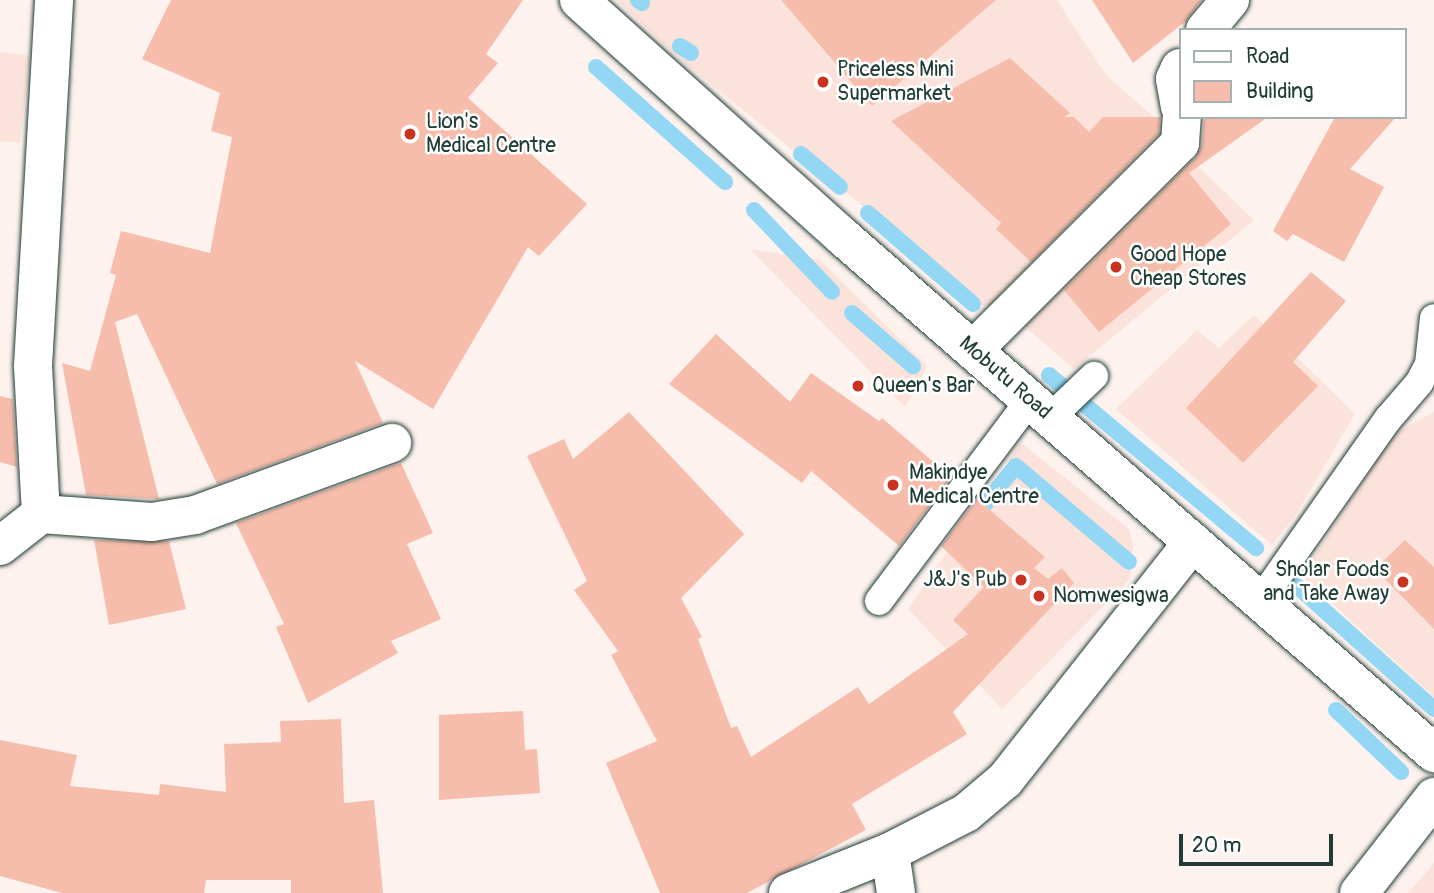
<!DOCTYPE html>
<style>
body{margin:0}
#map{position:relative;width:1434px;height:893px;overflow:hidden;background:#fdf2ee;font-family:Pangolin,sans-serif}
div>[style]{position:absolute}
.built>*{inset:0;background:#fbe2da}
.stream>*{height:16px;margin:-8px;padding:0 8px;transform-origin:8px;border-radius:8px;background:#93d7f5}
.building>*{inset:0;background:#f6bdac}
.roads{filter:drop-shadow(0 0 2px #1f3d34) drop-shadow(0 0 2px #1f3d34)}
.service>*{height:28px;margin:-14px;padding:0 14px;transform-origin:14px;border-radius:14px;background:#fff}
.minor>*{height:38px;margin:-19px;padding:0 19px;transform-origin:19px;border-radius:19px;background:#fff}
.tertiary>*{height:38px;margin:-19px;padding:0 19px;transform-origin:19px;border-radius:19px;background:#fff}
.dots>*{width:19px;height:19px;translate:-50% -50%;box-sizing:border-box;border:4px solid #fff;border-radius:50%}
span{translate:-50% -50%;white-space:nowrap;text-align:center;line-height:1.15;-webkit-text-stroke:5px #fff;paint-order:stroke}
.poi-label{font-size:21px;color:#1f3d34}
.left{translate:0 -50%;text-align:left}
.right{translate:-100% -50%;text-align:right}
.street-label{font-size:21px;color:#1f3d34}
.legend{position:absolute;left:1179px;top:28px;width:228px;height:91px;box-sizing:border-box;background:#fff;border:2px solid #a5b1ae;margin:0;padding:9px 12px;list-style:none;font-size:21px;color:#1f3d34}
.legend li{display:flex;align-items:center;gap:14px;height:35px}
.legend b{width:35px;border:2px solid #a5b1ae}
.scale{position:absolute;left:1179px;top:834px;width:154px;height:32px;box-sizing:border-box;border:4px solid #1f3d34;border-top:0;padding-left:9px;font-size:21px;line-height:24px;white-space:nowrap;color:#1f3d34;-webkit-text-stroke:5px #fff;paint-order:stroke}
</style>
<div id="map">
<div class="built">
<div style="clip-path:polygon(616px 0,1057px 0,1106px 75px,1172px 133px,993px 306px,973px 304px,924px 255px,682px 61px)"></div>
<div style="clip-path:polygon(0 52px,30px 56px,20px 143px,0 141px)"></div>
<div style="clip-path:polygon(1190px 159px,1254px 220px,1074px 369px,1023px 325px)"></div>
<div style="clip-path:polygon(750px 249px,820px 260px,927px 366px,905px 407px)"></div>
<div style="clip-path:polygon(1254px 315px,1355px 414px,1295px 516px,1272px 545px,1116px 409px,1197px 330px,1219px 348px)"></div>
<div style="clip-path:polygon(1434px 412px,1434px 697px,1302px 576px,1392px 435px)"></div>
<div style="clip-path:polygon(1021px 443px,1129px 529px,1133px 546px,1130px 579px,1002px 709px,908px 609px)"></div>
<div style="clip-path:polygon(1434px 863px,1434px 893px,1408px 893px,1423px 876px)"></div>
</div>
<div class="stream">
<div style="left:638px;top:0;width:5px;rotate:37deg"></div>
<div style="left:680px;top:46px;width:13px;rotate:32deg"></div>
<div style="left:596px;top:67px;width:173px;rotate:41.7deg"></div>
<div style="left:801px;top:154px;width:51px;rotate:40.2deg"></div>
<div style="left:754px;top:210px;width:113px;rotate:46.4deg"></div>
<div style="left:868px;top:213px;width:139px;rotate:40.9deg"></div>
<div style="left:852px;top:313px;width:81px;rotate:41deg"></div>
<div style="left:1049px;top:375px;width:270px;rotate:39.9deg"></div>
<div style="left:981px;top:509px;width:55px;rotate:-50.9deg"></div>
<div style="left:1016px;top:466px;width:148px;rotate:40.3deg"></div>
<div style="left:1297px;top:586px;width:184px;rotate:41.9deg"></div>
<div style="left:1336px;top:710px;width:90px;rotate:43.6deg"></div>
</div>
<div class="building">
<div style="clip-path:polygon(171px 0,523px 0,486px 54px,498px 63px,468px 98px,587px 204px,539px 256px,528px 247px,433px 409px,355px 361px,383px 423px,217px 484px,137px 314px,115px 322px,159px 499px,86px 495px,62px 363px,90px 371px,116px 275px,110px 273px,121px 231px,210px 253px,232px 137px,211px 131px,220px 93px,142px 59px)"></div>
<div style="clip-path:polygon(781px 0,996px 0,872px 106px)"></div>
<div style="clip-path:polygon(1092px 0,1202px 0,1186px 21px,1133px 63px)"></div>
<div style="clip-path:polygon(1010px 58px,1070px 113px,1065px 117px,1074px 117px,1089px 132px,1103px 117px,1160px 117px,1159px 133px,1031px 262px,996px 229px,1001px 223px,891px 121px)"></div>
<div style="clip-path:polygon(1204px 117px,1268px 117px,1189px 173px,1231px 224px,1099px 332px,1064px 290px,1195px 158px,1202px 145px)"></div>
<div style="clip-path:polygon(1335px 117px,1396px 117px,1350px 169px,1384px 187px,1344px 262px,1293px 234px,1287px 241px,1273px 231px)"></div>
<div style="clip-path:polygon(1311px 272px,1346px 301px,1293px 362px,1318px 386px,1243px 463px,1186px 408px)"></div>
<div style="clip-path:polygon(716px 334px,790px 402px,811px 373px,879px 421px,882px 418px,951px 477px,899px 546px,811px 471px,802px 483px,669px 384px)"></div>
<div style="clip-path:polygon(0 396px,13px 399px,17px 467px,0 462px)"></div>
<div style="clip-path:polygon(629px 412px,744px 534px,681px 598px,702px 637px,698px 639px,731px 728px,737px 726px,751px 757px,858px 687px,869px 704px,968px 634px,953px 620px,984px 587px,941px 546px,977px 499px,1045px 557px,1034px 568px,1048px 579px,1062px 568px,1074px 583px,953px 712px,967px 734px,852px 804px,866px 830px,747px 893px,660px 893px,606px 763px,657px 741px,611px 655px,618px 651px,574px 590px,587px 581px,527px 456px,564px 439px,573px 459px)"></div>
<div style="clip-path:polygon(401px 463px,433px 533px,407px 544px,441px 619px,391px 641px,398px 653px,308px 703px,276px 627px,284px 624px,236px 523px)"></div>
<div style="clip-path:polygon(94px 540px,169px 541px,186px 609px,109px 625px)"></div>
<div style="clip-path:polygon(1405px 540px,1434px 567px,1434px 629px,1375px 569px)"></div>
<div style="clip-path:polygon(523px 711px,525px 750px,537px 749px,540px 793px,439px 800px,439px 715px)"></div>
<div style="clip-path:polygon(341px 719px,344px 803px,374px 800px,383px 893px,291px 893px,291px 880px,206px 880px,204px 893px,62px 893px,0 876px,0 740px,77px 755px,70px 786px,159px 795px,160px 784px,226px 792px,224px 744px,281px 742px,280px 721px)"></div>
</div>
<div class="roads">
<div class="service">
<div style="left:1050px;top:418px;width:61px;rotate:-43.7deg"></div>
<div style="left:879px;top:601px;width:251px;rotate:-53.1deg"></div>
<div style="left:1260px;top:601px;width:223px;rotate:-54.9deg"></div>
<div style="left:1388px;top:419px;width:48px;rotate:-49.3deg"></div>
<div style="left:1419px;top:383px;width:21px;rotate:-62deg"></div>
<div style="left:1429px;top:364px;width:46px;rotate:-83.8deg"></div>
</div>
<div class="minor">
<div style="left:1205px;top:30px;width:39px;rotate:-50deg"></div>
<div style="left:1180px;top:68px;width:12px;rotate:114deg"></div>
<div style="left:1175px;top:79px;width:28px;rotate:80deg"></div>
<div style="left:973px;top:350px;width:293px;rotate:-45deg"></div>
<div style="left:1180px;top:143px;width:26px;rotate:-86deg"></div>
<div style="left:41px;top:514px;width:148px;rotate:-93.1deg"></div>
<div style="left:33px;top:366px;width:367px;rotate:-86.7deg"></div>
<div style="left:0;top:546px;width:52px;rotate:-38deg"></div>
<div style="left:41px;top:514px;width:111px;rotate:4.1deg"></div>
<div style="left:152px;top:522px;width:44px;rotate:-9.2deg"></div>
<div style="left:195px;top:515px;width:210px;rotate:-20.1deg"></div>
<div style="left:890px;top:852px;width:41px;rotate:81.7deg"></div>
<div style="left:788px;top:893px;width:110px;rotate:-21.9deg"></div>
<div style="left:890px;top:852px;width:85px;rotate:-27.2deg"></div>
<div style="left:966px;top:813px;width:51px;rotate:-40.2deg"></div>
<div style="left:1005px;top:780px;width:303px;rotate:-51.7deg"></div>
<div style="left:1359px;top:893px;width:122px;rotate:-52deg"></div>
</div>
<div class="tertiary">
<div style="left:579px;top:0;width:355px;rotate:41.9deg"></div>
<div style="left:843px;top:237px;width:785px;rotate:41.12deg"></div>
</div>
</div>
<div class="dots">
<div style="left:823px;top:82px;background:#c8321e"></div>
<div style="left:410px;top:134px;background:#c8321e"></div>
<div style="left:1116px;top:267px;background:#c8321e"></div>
<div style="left:858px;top:386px;background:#c8321e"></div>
<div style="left:893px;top:485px;background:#c8321e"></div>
<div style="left:1021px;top:580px;background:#c8321e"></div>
<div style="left:1403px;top:582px;background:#c8321e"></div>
<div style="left:1039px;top:596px;background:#c8321e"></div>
</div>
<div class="poi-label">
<span class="left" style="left:837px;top:82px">Priceless Mini<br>Supermarket</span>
<span class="left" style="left:426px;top:134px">Lion's<br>Medical Centre</span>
<span class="left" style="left:1130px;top:267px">Good Hope<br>Cheap Stores</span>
<span class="left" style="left:872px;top:386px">Queen's Bar</span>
<span class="left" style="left:909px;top:485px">Makindye<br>Medical Centre</span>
<span class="right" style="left:1389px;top:582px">Sholar Foods<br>and Take Away</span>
<span class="right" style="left:1007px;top:580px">J&amp;J's Pub</span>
<span class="left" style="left:1053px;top:596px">Nomwesigwa</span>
</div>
<div class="street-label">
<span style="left:1005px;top:378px;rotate:41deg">Mobutu Road</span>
</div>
<ul class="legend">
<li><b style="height:9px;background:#fff"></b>Road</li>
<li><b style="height:19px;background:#f6bdac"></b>Building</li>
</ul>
<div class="scale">20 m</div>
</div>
